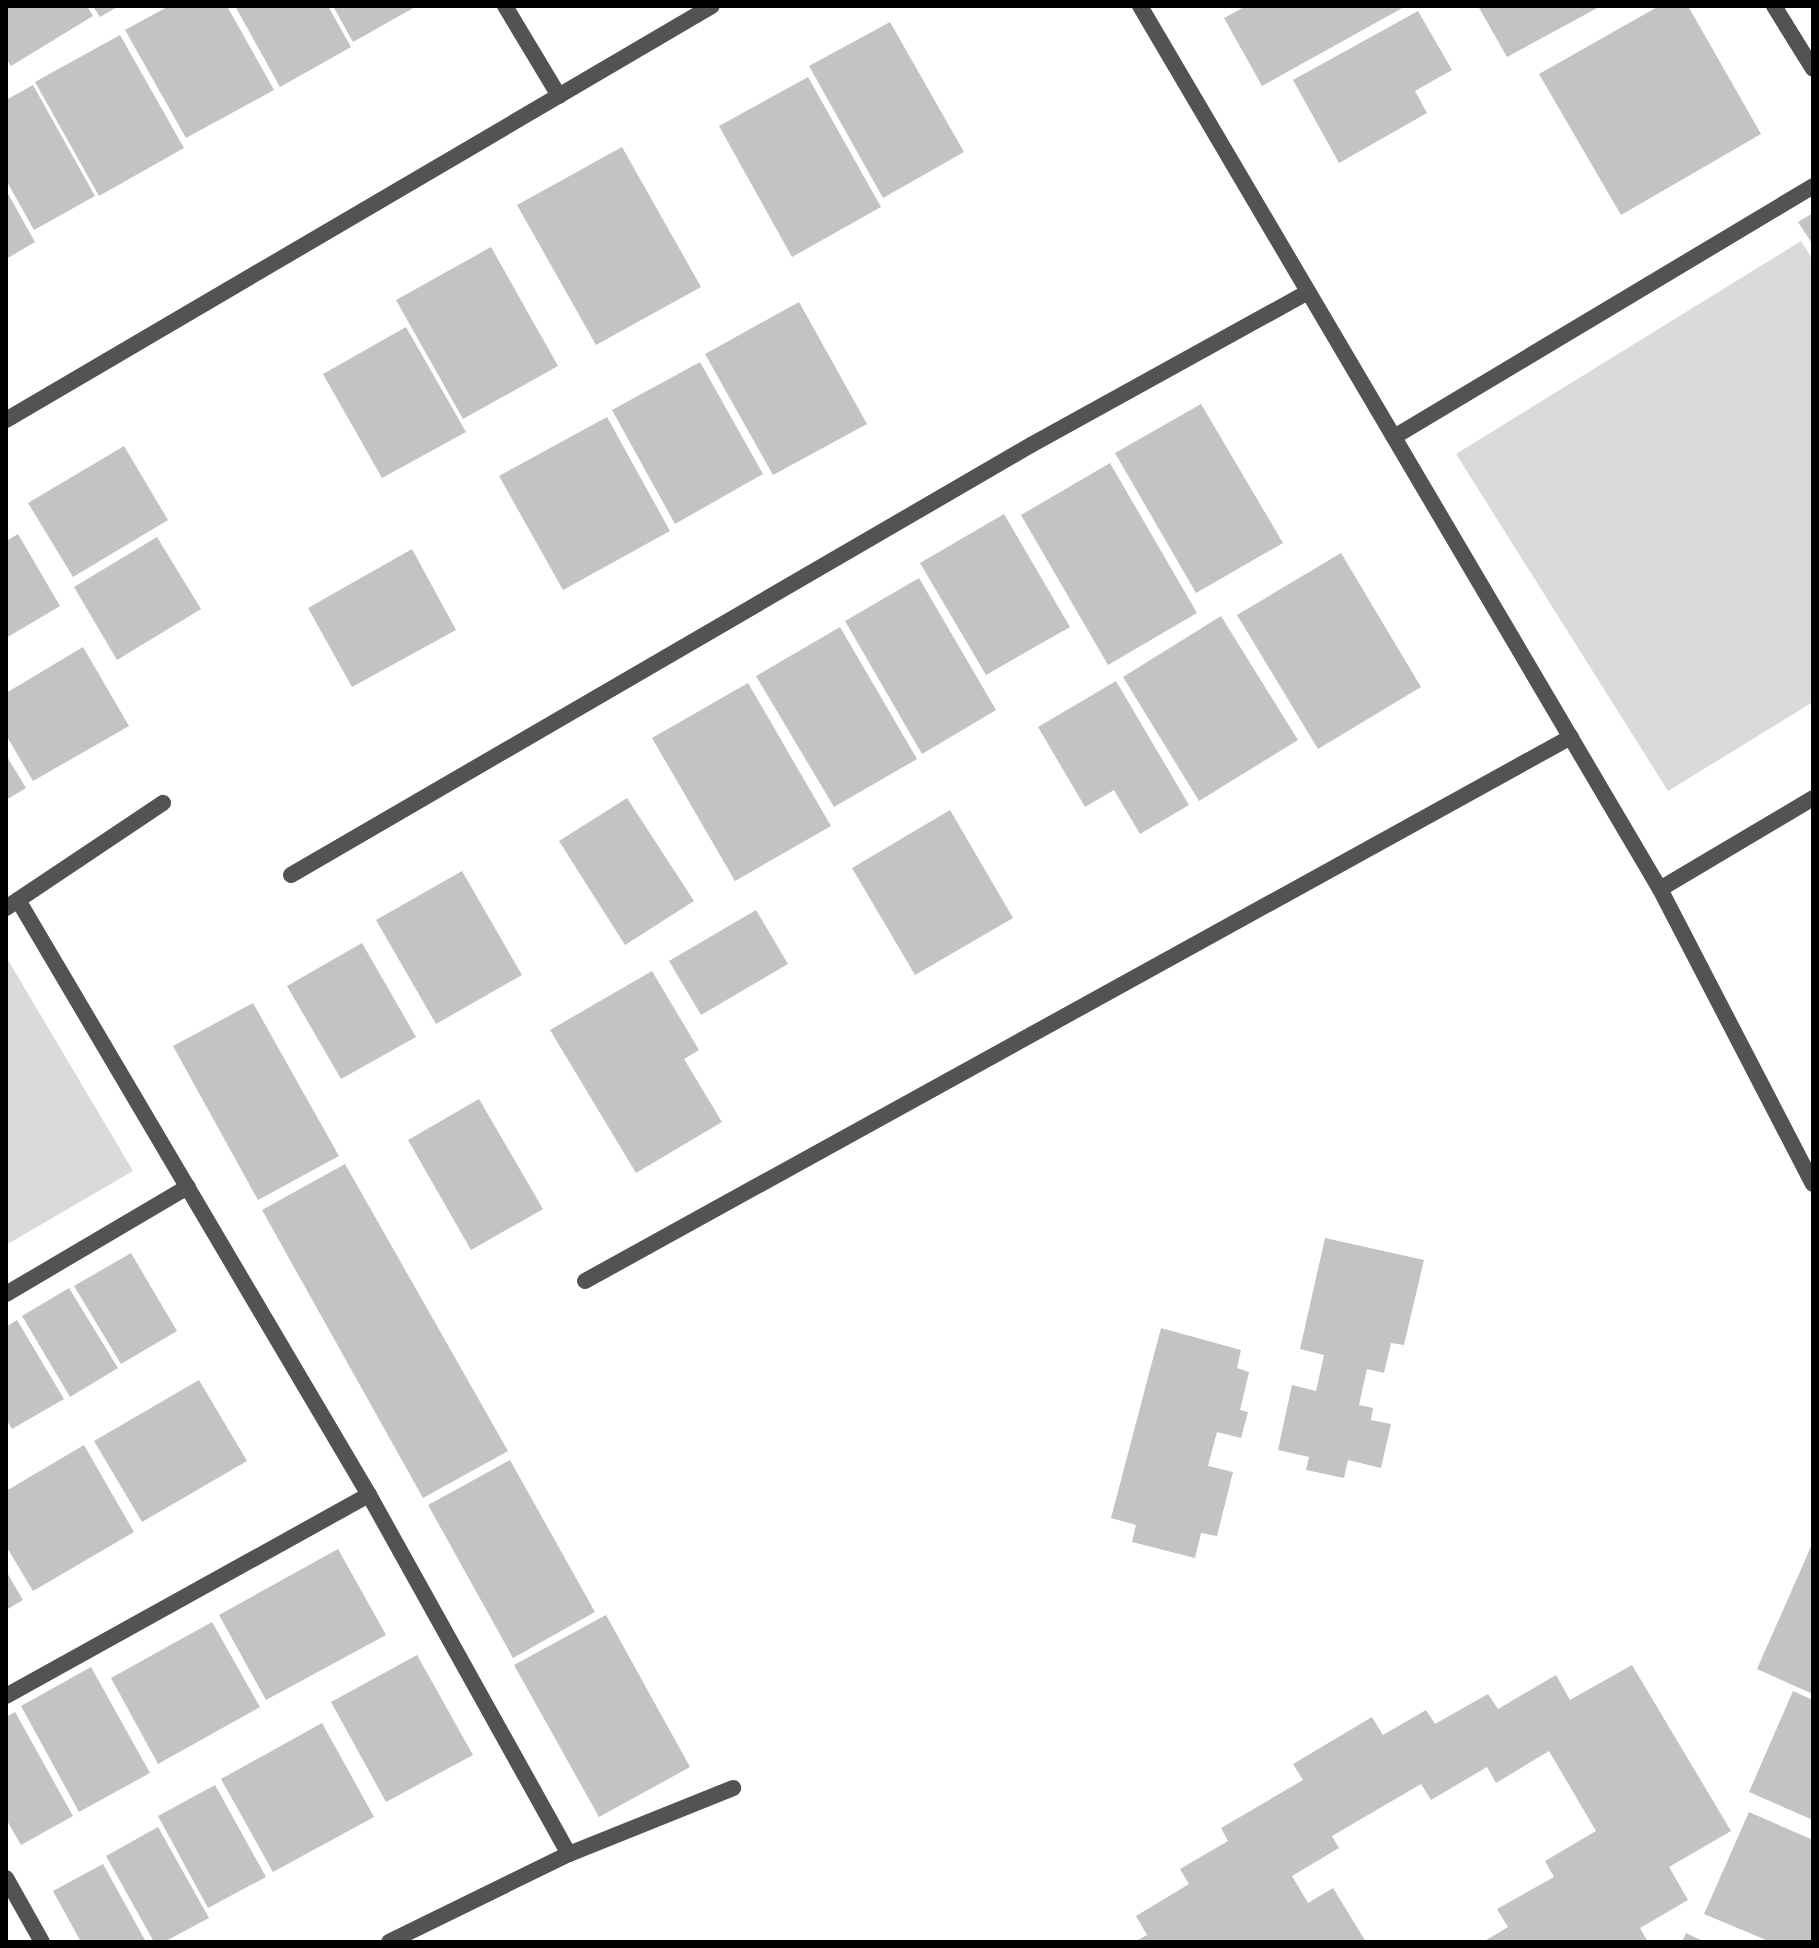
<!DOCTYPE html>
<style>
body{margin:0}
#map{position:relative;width:1819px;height:1948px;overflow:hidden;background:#fff;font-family:"IBM Plex Sans",sans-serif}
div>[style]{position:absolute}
.green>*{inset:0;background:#dadada}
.building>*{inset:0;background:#c3c3c3}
.minor>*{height:16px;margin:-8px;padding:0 8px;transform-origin:8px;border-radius:8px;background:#535353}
span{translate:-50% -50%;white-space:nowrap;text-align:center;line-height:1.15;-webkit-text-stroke:7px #fff;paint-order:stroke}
.frame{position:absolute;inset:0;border:8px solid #000;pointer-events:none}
</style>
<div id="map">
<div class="green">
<div style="clip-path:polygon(1801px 241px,1813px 260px,1813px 702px,1668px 791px,1456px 454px)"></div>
<div style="clip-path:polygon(8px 960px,133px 1171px,6px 1245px,6px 961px)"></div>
</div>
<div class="building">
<div style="clip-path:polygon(6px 6px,87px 6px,93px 16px,11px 66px,6px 58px)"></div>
<div style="clip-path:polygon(93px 6px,119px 6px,100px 17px)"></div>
<div style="clip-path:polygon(169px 6px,227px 6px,274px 90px,186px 138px,125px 30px)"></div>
<div style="clip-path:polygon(235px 6px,328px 6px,351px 47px,280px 87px)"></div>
<div style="clip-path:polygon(333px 6px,417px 6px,353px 42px)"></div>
<div style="clip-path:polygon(1246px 6px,1406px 6px,1262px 86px,1224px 18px)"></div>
<div style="clip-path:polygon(1478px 6px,1601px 6px,1507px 57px)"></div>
<div style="clip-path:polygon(1659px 6px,1688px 6px,1761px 134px,1621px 215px,1539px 74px)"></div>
<div style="clip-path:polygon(1418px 11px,1452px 70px,1415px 91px,1427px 113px,1339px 163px,1293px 80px)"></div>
<div style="clip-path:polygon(890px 22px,964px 152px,883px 198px,809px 66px)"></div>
<div style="clip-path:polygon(120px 35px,184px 148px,99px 196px,35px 82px)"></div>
<div style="clip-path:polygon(808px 77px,881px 207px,792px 257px,719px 126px)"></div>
<div style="clip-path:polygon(33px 85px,95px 196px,34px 230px,6px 180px,6px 100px)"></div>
<div style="clip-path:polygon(622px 147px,701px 287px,596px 345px,517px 205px)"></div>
<div style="clip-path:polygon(6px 190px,35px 242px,6px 259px)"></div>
<div style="clip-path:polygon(1813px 213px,1813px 245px,1798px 222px)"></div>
<div style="clip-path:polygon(491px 247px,558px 366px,463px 419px,396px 300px)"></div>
<div style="clip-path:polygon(799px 302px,867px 424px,773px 475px,705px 354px)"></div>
<div style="clip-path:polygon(406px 327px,466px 432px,382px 478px,323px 374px)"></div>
<div style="clip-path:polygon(700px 362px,763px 474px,675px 524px,612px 410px)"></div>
<div style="clip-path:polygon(1201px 404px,1283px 543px,1196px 593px,1115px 453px)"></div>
<div style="clip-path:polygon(607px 417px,670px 531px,563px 590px,499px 476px)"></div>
<div style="clip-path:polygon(124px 446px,168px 520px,73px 577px,28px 503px)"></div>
<div style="clip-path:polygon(1110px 463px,1197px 613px,1108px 665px,1021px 515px)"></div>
<div style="clip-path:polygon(1004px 514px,1070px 627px,986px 675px,920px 563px)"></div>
<div style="clip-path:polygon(18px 534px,60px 606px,6px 638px,6px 541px)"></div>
<div style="clip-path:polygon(157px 537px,201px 609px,117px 660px,74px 587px)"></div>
<div style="clip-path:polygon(412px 549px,456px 630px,352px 687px,308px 608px)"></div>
<div style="clip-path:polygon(1341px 553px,1421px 687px,1318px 749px,1237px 615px)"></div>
<div style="clip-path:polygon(919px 578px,996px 710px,922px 754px,845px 621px)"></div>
<div style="clip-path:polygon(1221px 616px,1298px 740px,1199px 801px,1123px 677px)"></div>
<div style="clip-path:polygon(840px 627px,917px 759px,834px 807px,756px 676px)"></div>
<div style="clip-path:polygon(83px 647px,129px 726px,33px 781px,6px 735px,6px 693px)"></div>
<div style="clip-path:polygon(1116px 681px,1189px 805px,1140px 834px,1114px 790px,1085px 807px,1038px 727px)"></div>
<div style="clip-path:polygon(748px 683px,831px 826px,735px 881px,652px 738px)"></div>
<div style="clip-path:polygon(6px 755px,26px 788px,6px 800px)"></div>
<div style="clip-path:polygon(627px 798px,694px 901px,625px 945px,559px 841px)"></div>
<div style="clip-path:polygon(950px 810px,1013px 918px,915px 975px,852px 868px)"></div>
<div style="clip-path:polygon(462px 871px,522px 975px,436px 1024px,376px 920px)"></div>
<div style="clip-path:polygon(756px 910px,788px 964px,701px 1015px,669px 961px)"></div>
<div style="clip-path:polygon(362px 943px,416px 1037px,341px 1079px,287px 986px)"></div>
<div style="clip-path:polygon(652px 971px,699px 1050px,684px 1059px,722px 1122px,636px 1173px,550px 1030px)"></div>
<div style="clip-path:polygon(253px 1003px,339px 1156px,258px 1200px,173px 1046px)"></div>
<div style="clip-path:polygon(479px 1099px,543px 1209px,471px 1250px,408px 1140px)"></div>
<div style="clip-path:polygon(345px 1164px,508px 1451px,423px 1498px,262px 1210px)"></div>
<div style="clip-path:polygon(1325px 1238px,1424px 1260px,1404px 1345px,1391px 1343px,1384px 1373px,1367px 1369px,1359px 1405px,1373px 1408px,1371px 1420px,1391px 1424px,1381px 1468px,1348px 1460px,1344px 1478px,1306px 1470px,1309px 1457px,1278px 1450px,1292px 1385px,1316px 1391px,1324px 1355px,1300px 1349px)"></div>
<div style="clip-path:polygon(131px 1253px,177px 1331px,121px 1364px,74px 1286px)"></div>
<div style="clip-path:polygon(69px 1288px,118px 1368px,70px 1397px,22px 1316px)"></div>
<div style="clip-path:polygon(17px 1320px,64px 1399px,12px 1429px,6px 1419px,6px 1327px)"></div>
<div style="clip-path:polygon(1161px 1328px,1241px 1350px,1237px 1368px,1249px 1372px,1240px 1410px,1248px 1412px,1241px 1438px,1217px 1432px,1208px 1466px,1233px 1472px,1217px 1536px,1201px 1533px,1195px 1558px,1132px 1542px,1136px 1525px,1111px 1518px)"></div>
<div style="clip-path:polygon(199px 1380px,247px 1461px,142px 1522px,94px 1441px)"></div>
<div style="clip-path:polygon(84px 1445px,134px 1532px,33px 1591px,6px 1546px,6px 1491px)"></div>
<div style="clip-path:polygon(510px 1460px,595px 1612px,513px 1658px,428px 1505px)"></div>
<div style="clip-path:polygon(1813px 1542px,1813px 1694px,1757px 1669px)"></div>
<div style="clip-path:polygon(338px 1549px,386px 1635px,266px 1700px,219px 1615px)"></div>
<div style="clip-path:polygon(6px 1571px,23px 1600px,6px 1610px)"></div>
<div style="clip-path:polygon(606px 1615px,690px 1767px,599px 1817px,514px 1665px)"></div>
<div style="clip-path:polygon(212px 1622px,260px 1707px,158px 1764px,111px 1678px)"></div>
<div style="clip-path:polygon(417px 1655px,473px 1755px,386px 1802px,331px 1702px)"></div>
<div style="clip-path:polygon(1632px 1665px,1731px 1831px,1669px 1867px,1688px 1900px,1640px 1928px,1648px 1942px,1483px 1942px,1508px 1927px,1497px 1909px,1554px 1877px,1545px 1861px,1596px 1831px,1549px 1751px,1496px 1783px,1487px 1767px,1431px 1800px,1421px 1784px,1332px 1836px,1339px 1848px,1292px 1876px,1308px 1903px,1333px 1888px,1366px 1942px,1134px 1942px,1147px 1935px,1136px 1916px,1189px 1884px,1180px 1869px,1228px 1841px,1221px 1828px,1303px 1780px,1293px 1764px,1372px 1717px,1383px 1735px,1426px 1710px,1435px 1724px,1488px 1694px,1498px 1709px,1556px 1675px,1570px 1700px)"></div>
<div style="clip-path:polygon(91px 1667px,150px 1773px,79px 1812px,21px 1706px)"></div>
<div style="clip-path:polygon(1793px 1691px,1813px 1700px,1813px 1820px,1749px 1792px)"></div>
<div style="clip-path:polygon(15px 1712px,73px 1816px,21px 1845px,6px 1819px,6px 1717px)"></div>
<div style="clip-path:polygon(322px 1723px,374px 1817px,273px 1872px,221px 1779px)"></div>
<div style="clip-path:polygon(215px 1785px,266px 1877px,208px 1908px,158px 1816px)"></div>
<div style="clip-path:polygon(1749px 1812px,1813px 1840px,1813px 1942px,1771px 1942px,1704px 1914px)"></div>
<div style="clip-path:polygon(158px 1827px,209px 1918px,164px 1942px,154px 1942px,106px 1856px)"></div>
<div style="clip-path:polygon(103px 1864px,146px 1942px,81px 1942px,53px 1891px)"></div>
<div style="clip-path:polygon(1686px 1933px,1705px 1942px,1682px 1942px)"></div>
</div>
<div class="minor">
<div style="left:505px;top:6px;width:105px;rotate:59deg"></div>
<div style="left:1140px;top:6px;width:1025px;rotate:59.51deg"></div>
<div style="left:1660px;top:889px;width:332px;rotate:62.6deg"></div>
<div style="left:1774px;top:6px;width:74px;rotate:58.2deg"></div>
<div style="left:6px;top:420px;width:818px;rotate:-30.39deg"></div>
<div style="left:1394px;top:437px;width:488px;rotate:-30.9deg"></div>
<div style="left:291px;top:875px;width:856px;rotate:-30.16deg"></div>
<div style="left:1031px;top:445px;width:316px;rotate:-28.9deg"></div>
<div style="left:1660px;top:889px;width:178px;rotate:-30.7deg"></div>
<div style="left:18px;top:900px;width:691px;rotate:59.46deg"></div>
<div style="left:369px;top:1495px;width:411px;rotate:60.9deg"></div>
<div style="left:6px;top:908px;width:189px;rotate:-33.8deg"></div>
<div style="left:585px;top:1281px;width:1126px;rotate:-28.89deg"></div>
<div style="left:6px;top:1294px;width:211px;rotate:-30.5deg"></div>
<div style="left:6px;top:1696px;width:415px;rotate:-29deg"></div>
<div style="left:6px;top:1878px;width:73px;rotate:60.6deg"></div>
<div style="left:389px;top:1942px;width:200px;rotate:-26.1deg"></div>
<div style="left:569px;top:1854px;width:177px;rotate:-21.9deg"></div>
</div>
<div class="frame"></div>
</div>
